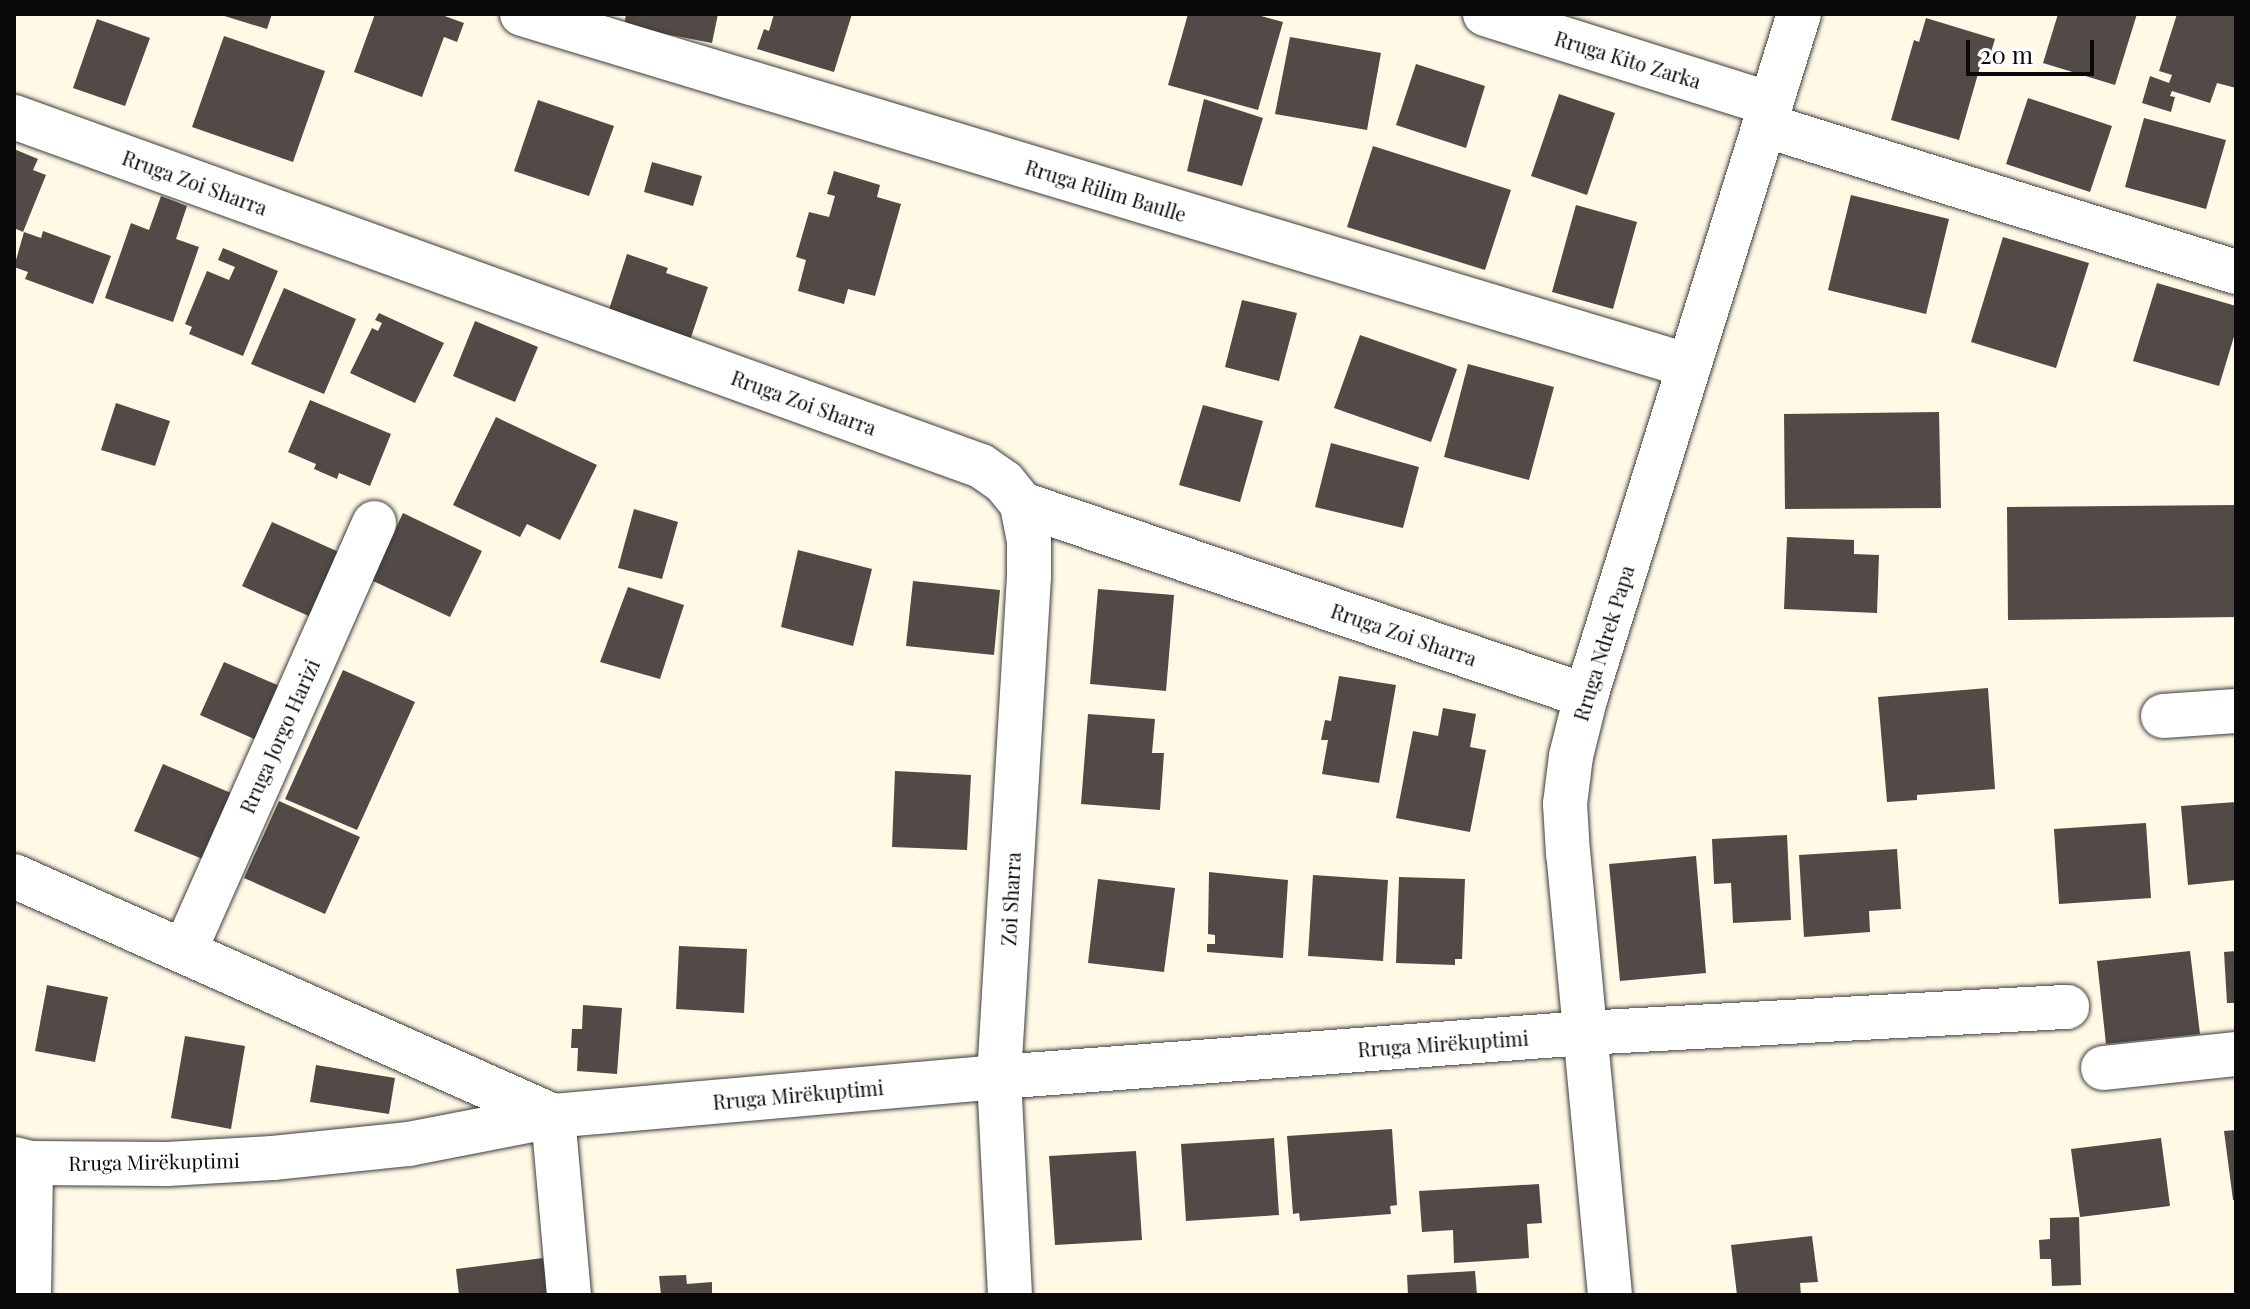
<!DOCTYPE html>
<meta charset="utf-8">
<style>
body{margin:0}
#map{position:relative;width:2250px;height:1309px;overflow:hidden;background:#fff9e6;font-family:"Playfair Display",serif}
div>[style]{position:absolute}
.building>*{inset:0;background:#524a46}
.roads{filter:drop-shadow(0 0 2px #3c3c3c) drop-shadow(0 0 2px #3c3c3c)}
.minor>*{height:44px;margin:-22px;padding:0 22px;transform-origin:22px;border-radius:22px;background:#fff}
.tertiary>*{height:44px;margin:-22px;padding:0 22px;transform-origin:22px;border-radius:22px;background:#fff}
span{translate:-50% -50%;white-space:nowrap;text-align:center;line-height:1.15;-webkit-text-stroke:8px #fff;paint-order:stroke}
.street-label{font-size:20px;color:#090909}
.frame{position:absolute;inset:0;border:16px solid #090909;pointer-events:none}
.scale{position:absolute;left:1966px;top:40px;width:128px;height:36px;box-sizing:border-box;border:4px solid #090909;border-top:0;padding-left:10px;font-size:24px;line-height:28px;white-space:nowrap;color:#090909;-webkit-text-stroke:6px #fff;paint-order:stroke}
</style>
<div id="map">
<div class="building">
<div style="clip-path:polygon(218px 14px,272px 14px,267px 29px)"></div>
<div style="clip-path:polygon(375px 14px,439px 14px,464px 23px,457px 42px,444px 37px,422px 97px,354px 72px)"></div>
<div style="clip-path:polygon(626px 14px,718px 14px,712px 43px,624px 26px)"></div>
<div style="clip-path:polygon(774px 14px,852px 14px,834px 72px,757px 49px,764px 29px,769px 31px)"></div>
<div style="clip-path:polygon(1188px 14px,1254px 14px,1283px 22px,1258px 110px,1168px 85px)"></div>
<div style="clip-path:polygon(2058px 14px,2137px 14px,2115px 85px,2043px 63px)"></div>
<div style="clip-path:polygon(2177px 14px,2236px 14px,2236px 88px,2217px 83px,2210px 103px,2172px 91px,2170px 96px,2175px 97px,2171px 112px,2142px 103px,2150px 76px,2169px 83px,2172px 75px,2159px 71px)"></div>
<div style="clip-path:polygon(1926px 18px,1995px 39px,1988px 62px,1982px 60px,1959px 140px,1891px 120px,1914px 40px,1919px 42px)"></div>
<div style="clip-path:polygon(97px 19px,150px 38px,125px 106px,73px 88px)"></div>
<div style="clip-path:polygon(224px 36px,325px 71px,293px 162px,192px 127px)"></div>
<div style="clip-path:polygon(1290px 37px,1381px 53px,1367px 130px,1275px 114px)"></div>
<div style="clip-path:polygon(1416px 64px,1485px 86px,1466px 148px,1396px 125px)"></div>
<div style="clip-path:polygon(1559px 94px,1615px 113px,1587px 195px,1531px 176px)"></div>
<div style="clip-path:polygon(2028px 98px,2112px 126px,2090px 192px,2006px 164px)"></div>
<div style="clip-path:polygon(1204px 99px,1263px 118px,1242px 186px,1187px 171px)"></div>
<div style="clip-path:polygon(538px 100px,614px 126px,589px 196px,514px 171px)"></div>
<div style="clip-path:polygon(2144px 118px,2226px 140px,2206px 209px,2125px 187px)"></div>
<div style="clip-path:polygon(1373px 146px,1511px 190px,1485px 270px,1347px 227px)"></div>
<div style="clip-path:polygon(14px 149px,38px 159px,33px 170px,46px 175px,23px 232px,14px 228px)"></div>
<div style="clip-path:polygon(652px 162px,702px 176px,693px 206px,644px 192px)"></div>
<div style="clip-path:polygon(834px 171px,880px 185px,877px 197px,901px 204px,875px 296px,848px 289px,844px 304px,798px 291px,806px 260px,796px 257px,809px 212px,829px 217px,835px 196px,827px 194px)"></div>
<div style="clip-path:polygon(1851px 195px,1949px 219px,1926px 314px,1828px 290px)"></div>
<div style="clip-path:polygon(161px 196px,187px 206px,176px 239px,199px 247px,173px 322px,105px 298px,131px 223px,149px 230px)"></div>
<div style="clip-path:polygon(1576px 205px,1637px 222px,1613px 309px,1552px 292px)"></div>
<div style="clip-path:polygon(43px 231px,111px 256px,93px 304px,25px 279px,28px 272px,14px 267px,24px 232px,41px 238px)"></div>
<div style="clip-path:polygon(2003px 237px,2089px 263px,2056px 368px,1971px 342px)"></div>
<div style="clip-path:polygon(223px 248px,278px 271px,243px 356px,189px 334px,192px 327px,185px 324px,207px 271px,229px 280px,235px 267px,218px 260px)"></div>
<div style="clip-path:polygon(627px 254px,668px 268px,666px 273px,708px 287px,686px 352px,604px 325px)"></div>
<div style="clip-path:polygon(2157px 283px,2236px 306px,2236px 330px,2219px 386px,2133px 361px)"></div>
<div style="clip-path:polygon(284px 288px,356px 319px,324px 394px,251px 364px)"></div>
<div style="clip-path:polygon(1242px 300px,1297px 313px,1279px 381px,1225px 367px)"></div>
<div style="clip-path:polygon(379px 313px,444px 343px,415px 403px,350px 373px,372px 328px,378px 331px,382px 323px,375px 320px)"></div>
<div style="clip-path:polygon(475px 321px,538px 347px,515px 402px,453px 376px)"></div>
<div style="clip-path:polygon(1360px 335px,1457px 369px,1431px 442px,1334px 408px)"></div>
<div style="clip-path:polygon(1468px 364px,1554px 387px,1529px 480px,1444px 457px)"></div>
<div style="clip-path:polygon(310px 400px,391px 434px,370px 486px,339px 473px,337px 479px,314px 469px,316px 464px,288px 452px)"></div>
<div style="clip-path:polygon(116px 403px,170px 421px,155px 466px,101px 450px)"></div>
<div style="clip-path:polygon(1203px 405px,1263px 421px,1240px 502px,1179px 485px)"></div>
<div style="clip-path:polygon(1939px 412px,1941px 508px,1785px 509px,1784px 414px)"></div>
<div style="clip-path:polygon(496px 417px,597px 465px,560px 540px,527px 524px,520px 537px,453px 505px)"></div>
<div style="clip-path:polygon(1331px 443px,1419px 467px,1403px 528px,1315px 507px)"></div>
<div style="clip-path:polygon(2236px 505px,2236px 617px,2008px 620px,2007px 507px)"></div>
<div style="clip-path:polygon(634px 509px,678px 522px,662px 579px,618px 568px)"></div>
<div style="clip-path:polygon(403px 513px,482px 551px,450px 617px,371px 580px)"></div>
<div style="clip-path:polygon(272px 522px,341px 553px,311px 617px,242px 586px)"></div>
<div style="clip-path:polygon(1787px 537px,1854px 540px,1854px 554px,1879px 555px,1877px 613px,1784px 609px)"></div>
<div style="clip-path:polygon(798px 550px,872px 569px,853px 646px,781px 627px)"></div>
<div style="clip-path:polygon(913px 581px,1000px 590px,994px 655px,906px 646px)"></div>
<div style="clip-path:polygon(628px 587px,684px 605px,660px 679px,600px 662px)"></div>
<div style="clip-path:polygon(1098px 589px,1174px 595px,1166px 691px,1090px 684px)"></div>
<div style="clip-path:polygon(224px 662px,282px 687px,259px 741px,200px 715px)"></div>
<div style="clip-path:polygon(343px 670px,415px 702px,357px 830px,285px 799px)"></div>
<div style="clip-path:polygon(1339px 676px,1396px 685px,1379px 783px,1322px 774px,1328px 740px,1321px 740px,1325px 720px,1331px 721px)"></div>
<div style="clip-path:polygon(1988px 688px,1995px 789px,1917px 795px,1917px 800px,1887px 802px,1878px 697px)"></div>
<div style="clip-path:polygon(1443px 708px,1476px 714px,1470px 747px,1486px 750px,1470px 832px,1396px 818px,1413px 731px,1438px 736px)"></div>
<div style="clip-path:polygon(1088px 714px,1155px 719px,1152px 753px,1164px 753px,1160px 810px,1081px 804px)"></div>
<div style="clip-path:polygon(163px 764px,238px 796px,210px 862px,134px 831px)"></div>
<div style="clip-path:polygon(895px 771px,971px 775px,967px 850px,892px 847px)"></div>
<div style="clip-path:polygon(279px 801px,360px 837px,325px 914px,244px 878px)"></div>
<div style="clip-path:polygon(2236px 802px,2236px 880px,2188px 885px,2181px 806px)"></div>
<div style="clip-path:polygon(2146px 823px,2151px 898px,2059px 904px,2054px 829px)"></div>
<div style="clip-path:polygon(1787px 835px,1791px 920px,1733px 923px,1731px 883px,1714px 884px,1712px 839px)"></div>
<div style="clip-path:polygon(1897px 849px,1901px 909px,1869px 911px,1870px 932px,1804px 937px,1799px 855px)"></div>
<div style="clip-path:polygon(1696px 856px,1706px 973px,1620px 981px,1609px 864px)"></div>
<div style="clip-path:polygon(1209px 872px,1288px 880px,1283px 958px,1207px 952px,1207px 944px,1215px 944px,1215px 935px,1208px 934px)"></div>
<div style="clip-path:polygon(1313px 875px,1388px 880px,1383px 961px,1308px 956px)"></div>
<div style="clip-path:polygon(1399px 877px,1465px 879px,1462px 959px,1455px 959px,1455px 965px,1396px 963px)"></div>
<div style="clip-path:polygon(1098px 879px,1175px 888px,1164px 972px,1088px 963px)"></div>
<div style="clip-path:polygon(679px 946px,747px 949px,744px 1013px,676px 1009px)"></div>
<div style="clip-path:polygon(2190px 951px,2200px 1034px,2106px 1044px,2097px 961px)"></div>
<div style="clip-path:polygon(2236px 951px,2236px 1003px,2227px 1003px,2224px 952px)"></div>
<div style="clip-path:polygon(47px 985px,108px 997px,95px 1062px,35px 1051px)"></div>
<div style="clip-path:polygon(583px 1005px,622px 1008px,617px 1074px,577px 1071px,578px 1048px,571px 1048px,572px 1029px,582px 1029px)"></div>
<div style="clip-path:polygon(185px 1036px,245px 1046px,231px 1129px,171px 1118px)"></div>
<div style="clip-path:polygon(316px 1065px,395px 1078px,389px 1114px,310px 1102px)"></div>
<div style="clip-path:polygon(1392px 1129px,1397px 1205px,1390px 1206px,1391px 1214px,1300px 1221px,1299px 1213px,1293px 1214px,1287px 1136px)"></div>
<div style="clip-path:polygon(2236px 1130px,2236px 1200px,2233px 1200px,2224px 1131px)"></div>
<div style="clip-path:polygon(1274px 1138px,1279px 1215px,1186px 1221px,1181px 1144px)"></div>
<div style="clip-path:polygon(2161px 1138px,2170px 1206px,2080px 1217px,2071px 1149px)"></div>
<div style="clip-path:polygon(1136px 1151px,1142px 1240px,1055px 1245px,1049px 1156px)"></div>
<div style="clip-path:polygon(1539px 1184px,1542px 1223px,1527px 1224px,1529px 1258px,1454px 1263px,1453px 1230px,1422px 1232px,1419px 1191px)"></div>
<div style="clip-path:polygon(2079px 1217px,2081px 1285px,2052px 1286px,2051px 1259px,2040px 1259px,2039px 1240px,2050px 1239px,2050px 1218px)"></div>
<div style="clip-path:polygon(1812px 1236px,1818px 1282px,1800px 1283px,1801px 1295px,1737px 1295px,1731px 1245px)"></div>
<div style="clip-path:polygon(543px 1258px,548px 1295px,459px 1295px,456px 1269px)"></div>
<div style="clip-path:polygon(1475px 1271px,1477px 1295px,1408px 1295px,1407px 1275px)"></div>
<div style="clip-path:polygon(686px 1275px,687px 1284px,712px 1282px,712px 1295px,661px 1295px,659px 1276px)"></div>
</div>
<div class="roads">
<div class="minor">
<div style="left:522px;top:14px;width:1219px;rotate:16.78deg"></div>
<div style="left:1485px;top:14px;width:300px;rotate:17.5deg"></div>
<div style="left:14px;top:117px;width:1028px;rotate:19.85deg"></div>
<div style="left:981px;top:466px;width:28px;rotate:35deg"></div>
<div style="left:1004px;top:482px;width:28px;rotate:51deg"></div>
<div style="left:1022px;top:504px;width:596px;rotate:18.8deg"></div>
<div style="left:1764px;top:125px;width:494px;rotate:17.3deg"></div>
<div style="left:2163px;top:716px;width:73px;rotate:-3.9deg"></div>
<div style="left:14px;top:876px;width:590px;rotate:24deg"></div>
<div style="left:553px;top:1116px;width:180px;rotate:84.9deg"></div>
<div style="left:185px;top:950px;width:467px;rotate:-66.1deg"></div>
<div style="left:2103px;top:1068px;width:134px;rotate:-6deg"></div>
<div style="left:14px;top:1159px;width:17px;rotate:13deg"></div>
<div style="left:31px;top:1163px;width:136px;rotate:0.4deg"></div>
<div style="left:167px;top:1164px;width:106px;rotate:-3.2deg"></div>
<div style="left:273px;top:1158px;width:137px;rotate:-5.9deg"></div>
<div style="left:409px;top:1144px;width:147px;rotate:-11deg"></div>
<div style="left:553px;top:1116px;width:448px;rotate:-5deg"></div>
<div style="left:999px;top:1077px;width:587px;rotate:-4.3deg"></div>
<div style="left:1584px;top:1033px;width:484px;rotate:-3.1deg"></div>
<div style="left:29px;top:1295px;width:132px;rotate:-89.1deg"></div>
<div style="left:1010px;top:1295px;width:218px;rotate:-92.9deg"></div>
<div style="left:999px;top:1077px;width:501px;rotate:-86.57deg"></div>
<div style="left:1029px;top:577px;width:36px;rotate:-90deg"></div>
<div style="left:1029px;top:541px;width:38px;rotate:-101deg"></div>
</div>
<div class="tertiary">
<div style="left:1610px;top:1295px;width:443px;rotate:-95.4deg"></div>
<div style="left:1568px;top:854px;width:50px;rotate:-93.4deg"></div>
<div style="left:1565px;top:804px;width:48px;rotate:-82.9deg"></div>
<div style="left:1571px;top:756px;width:62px;rotate:-76deg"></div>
<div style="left:1586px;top:696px;width:714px;rotate:-72.66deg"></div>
</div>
</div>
<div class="street-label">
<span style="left:1628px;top:59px;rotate:17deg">Rruga Kito Zarka</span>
<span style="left:195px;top:182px;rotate:20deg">Rruga Zoi Sharra</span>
<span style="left:1106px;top:190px;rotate:17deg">Rruga Rilim Baulle</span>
<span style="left:804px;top:402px;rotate:20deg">Rruga Zoi Sharra</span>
<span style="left:1404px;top:634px;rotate:19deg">Rruga Zoi Sharra</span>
<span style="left:1603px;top:643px;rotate:-73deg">Rruga Ndrek Papa</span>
<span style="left:279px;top:736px;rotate:-66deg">Rruga Jorgo Harizi</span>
<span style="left:1010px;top:899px;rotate:-87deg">Zoi Sharra</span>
<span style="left:1443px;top:1043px;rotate:-4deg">Rruga Mirëkuptimi</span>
<span style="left:798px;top:1094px;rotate:-5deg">Rruga Mirëkuptimi</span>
<span style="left:154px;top:1161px;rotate:-1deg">Rruga Mirëkuptimi</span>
</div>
<div class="frame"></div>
<div class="scale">20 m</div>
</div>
